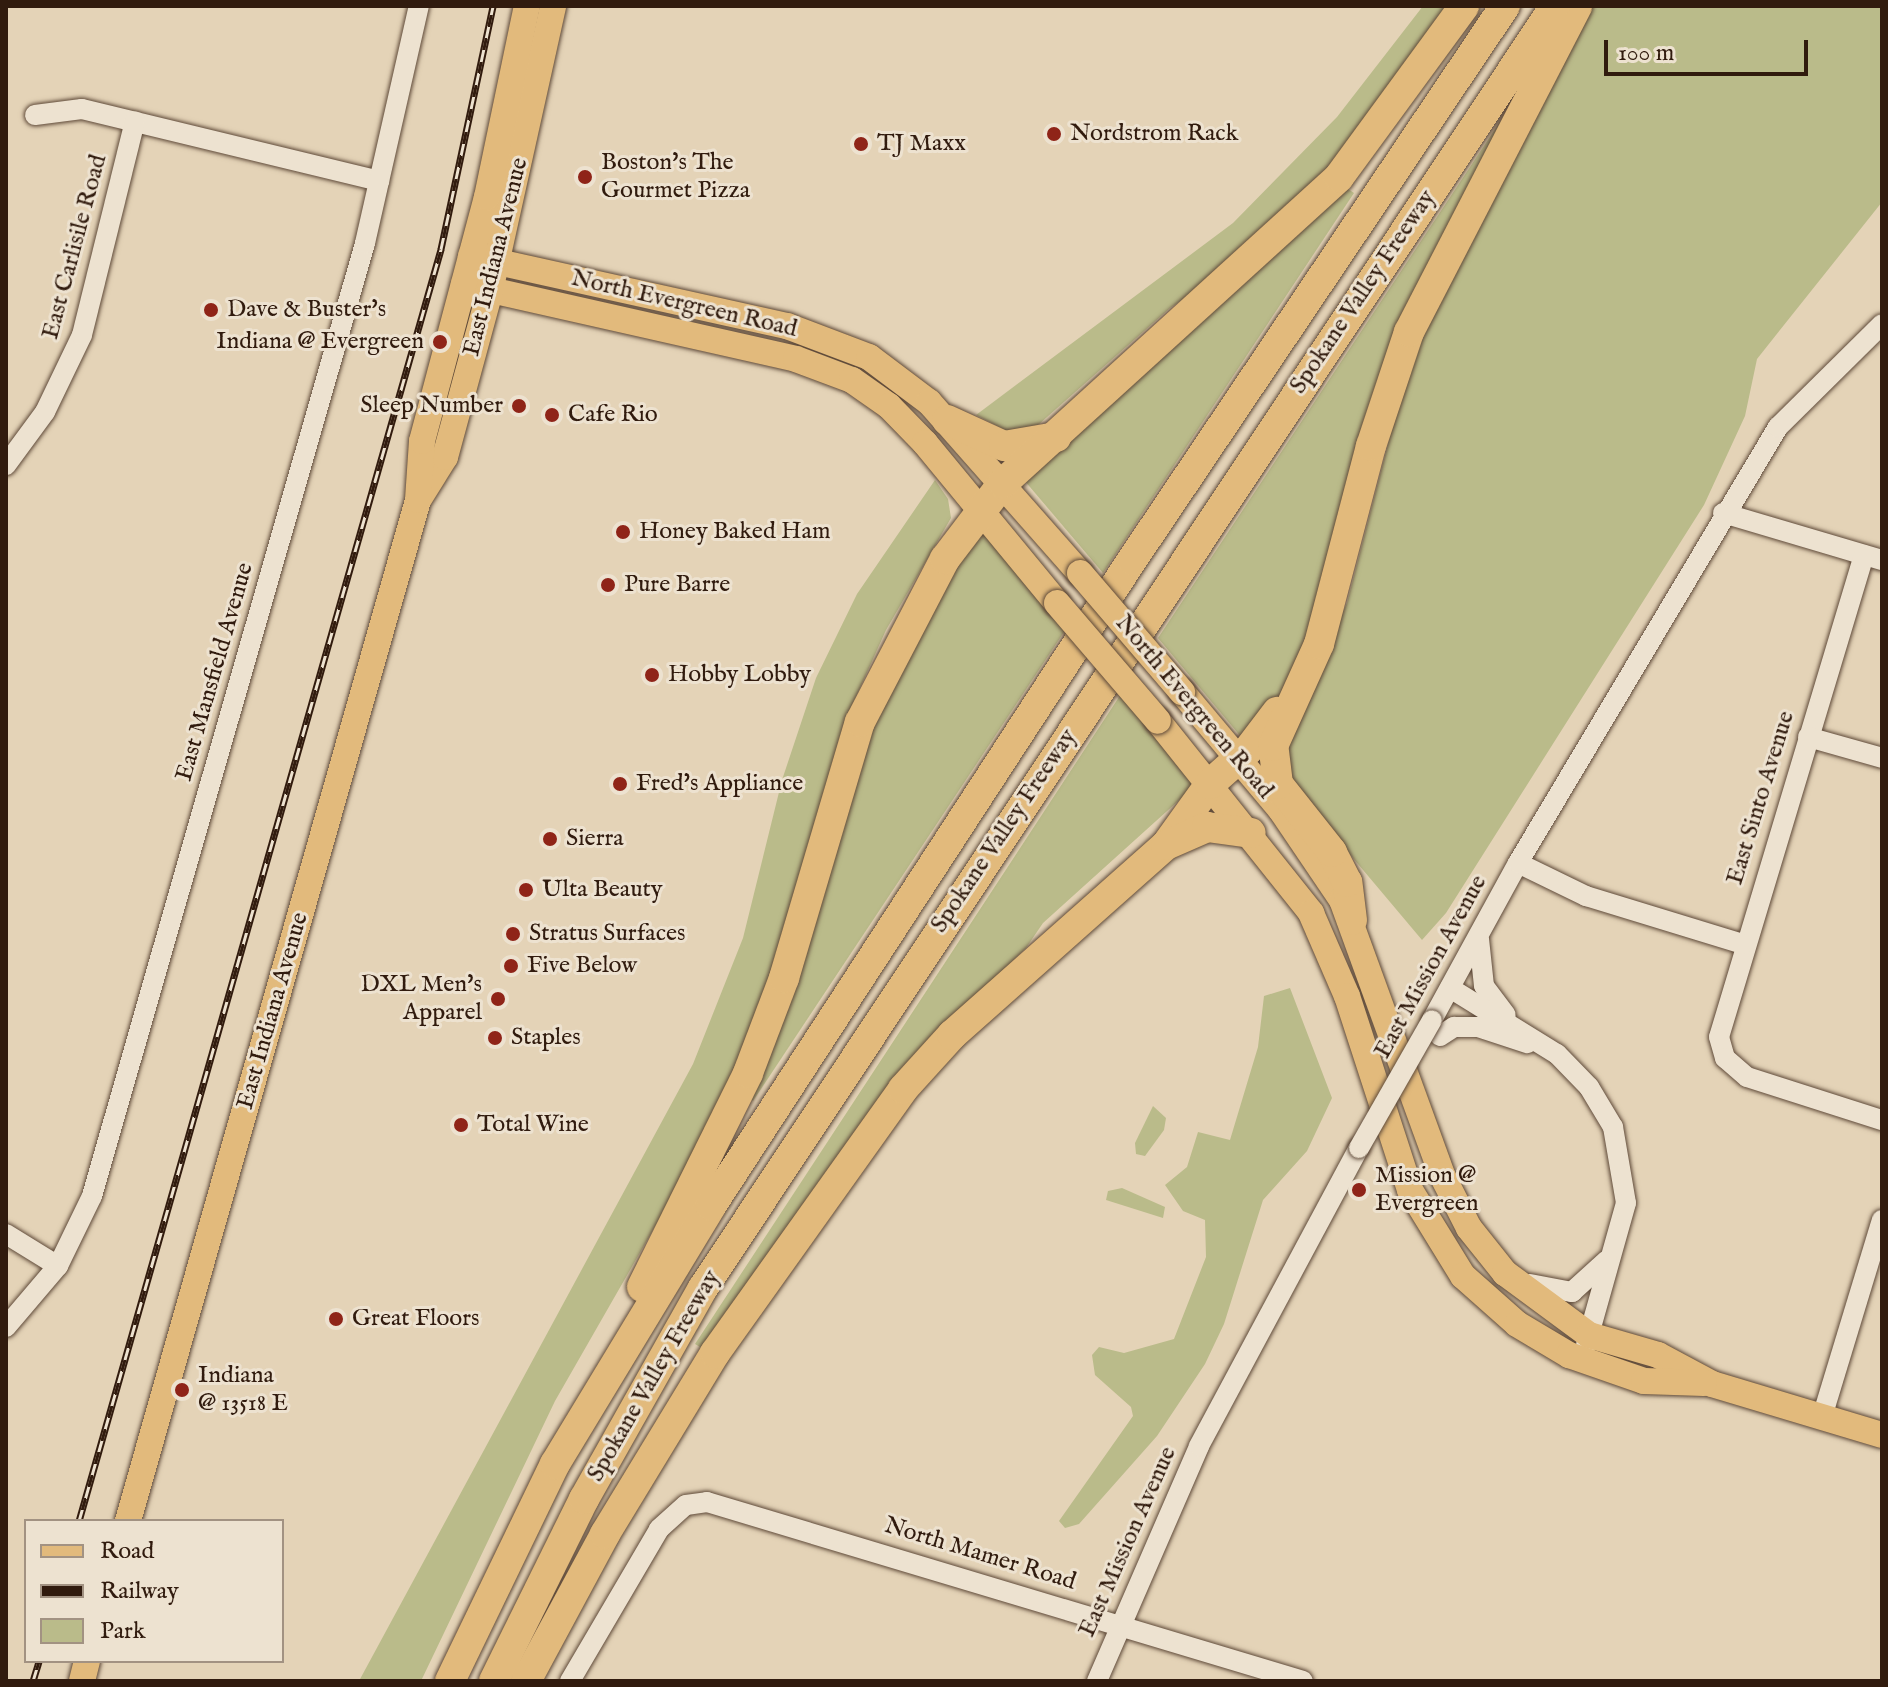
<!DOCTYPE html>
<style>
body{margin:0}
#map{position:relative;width:1888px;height:1687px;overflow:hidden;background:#e4d3b7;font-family:"IM FELL English",serif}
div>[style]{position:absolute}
.green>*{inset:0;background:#babb8a}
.roads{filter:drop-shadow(0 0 2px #5e4938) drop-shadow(0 0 2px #5e4938)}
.minor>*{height:20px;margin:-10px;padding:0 10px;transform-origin:10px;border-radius:10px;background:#ede2d0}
.major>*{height:26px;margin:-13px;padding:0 13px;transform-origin:13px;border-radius:13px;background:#e2ba7c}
.highway>*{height:30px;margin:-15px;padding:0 15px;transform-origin:15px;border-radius:15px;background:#e2ba7c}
.rail>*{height:7px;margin-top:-3.5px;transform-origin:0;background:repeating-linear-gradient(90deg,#ede2d0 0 12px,#311b0e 0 24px);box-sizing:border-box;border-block:2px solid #311b0e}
.bridges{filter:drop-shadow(0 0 2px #5e4938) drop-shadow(0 0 2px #5e4938)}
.minor-bridge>*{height:20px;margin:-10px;padding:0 10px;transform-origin:10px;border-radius:10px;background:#ede2d0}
.major-bridge>*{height:26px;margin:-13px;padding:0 13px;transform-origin:13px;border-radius:13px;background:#e2ba7c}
.dots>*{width:22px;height:22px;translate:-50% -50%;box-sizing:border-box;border:4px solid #ede2d0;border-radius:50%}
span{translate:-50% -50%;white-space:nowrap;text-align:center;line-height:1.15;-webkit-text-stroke:6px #ede2d0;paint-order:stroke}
.poi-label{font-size:24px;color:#311b0e}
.left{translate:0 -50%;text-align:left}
.right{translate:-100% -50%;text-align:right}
.street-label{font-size:24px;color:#311b0e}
.frame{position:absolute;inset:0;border:8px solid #311b0e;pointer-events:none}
.legend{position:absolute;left:24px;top:1519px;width:260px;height:144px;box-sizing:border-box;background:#ede2d0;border:2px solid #a29282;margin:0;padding:10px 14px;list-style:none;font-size:24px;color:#311b0e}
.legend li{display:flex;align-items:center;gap:16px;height:40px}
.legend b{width:40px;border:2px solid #a29282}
.scale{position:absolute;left:1604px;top:40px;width:204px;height:36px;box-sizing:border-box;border:4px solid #311b0e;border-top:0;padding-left:10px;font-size:24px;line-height:28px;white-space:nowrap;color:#311b0e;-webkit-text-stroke:6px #ede2d0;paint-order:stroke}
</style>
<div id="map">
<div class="green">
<div style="clip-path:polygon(1423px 6px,1452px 6px,1352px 144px,1210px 281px,1170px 308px,1038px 425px,1013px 434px,976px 415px,1233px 223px,1337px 117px)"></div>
<div style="clip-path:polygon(1590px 6px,1882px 6px,1882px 202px,1757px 359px,1745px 416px,1704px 505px,1446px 913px,1422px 940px,1289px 782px,1285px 740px,1347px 603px,1410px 359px)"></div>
<div style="clip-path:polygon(1529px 78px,1425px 282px,1329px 583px,1285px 688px,1247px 744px,1158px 638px)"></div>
<div style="clip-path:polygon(1345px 187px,1354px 193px,1103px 573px,1024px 480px)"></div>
<div style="clip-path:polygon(935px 480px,948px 499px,951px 518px,886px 630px,846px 719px,784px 938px,751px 1034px,677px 1188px,555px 1401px,421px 1681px,359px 1681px,693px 1064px,743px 938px,782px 780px,816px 678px,857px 594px)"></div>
<div style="clip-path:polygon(983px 528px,1066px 629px,753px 1101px,749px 1097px,851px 780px,899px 657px)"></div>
<div style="clip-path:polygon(1121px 694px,1197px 784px,1043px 923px,1026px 948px,930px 1041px,705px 1350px,695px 1344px)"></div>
<div style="clip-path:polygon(1290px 988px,1332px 1098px,1307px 1151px,1263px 1200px,1224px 1324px,1205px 1364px,1157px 1436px,1079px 1524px,1065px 1528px,1059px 1521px,1133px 1416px,1131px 1407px,1095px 1375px,1092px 1355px,1099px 1347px,1124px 1353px,1174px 1339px,1206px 1257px,1205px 1220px,1183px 1211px,1165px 1185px,1187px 1167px,1198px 1132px,1230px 1140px,1258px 1047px,1264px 996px)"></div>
<div style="clip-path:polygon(1153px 1106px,1166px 1118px,1164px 1130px,1145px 1156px,1136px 1154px,1135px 1143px)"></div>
<div style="clip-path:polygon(1122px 1188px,1165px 1207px,1163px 1218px,1106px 1200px,1108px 1191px)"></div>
</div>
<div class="roads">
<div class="minor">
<div style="left:35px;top:115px;width:47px;rotate:-7.3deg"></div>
<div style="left:82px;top:109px;width:306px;rotate:13.6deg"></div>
<div style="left:6px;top:465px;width:66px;rotate:-53.7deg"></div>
<div style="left:45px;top:412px;width:85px;rotate:-64.3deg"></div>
<div style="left:82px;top:335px;width:220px;rotate:-76.1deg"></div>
<div style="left:1723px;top:513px;width:166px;rotate:16.5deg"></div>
<div style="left:1864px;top:555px;width:503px;rotate:106.74deg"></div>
<div style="left:1719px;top:1037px;width:22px;rotate:74deg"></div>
<div style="left:1725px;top:1058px;width:29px;rotate:41deg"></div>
<div style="left:1747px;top:1077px;width:142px;rotate:17.7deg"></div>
<div style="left:1808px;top:737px;width:77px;rotate:15.8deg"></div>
<div style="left:1518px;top:863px;width:76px;rotate:25.9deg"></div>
<div style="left:1586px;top:896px;width:164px;rotate:17deg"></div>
<div style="left:1479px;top:939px;width:47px;rotate:83.9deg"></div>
<div style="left:1484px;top:986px;width:36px;rotate:53deg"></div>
<div style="left:1450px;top:988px;width:126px;rotate:31.7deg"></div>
<div style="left:1557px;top:1054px;width:46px;rotate:45.9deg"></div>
<div style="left:1589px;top:1087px;width:47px;rotate:59deg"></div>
<div style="left:1613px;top:1127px;width:77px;rotate:80.3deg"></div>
<div style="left:1626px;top:1203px;width:148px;rotate:105.7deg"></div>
<div style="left:1432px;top:1020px;width:179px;rotate:-61.3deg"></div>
<div style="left:1518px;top:863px;width:508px;rotate:-59.19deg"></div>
<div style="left:1778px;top:427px;width:146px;rotate:-44.7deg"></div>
<div style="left:1440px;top:1036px;width:17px;rotate:-33deg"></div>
<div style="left:1454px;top:1027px;width:24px"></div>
<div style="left:1478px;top:1027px;width:52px;rotate:18.1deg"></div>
<div style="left:6px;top:1234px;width:61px;rotate:31.6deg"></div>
<div style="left:1530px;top:1284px;width:43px;rotate:10.8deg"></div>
<div style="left:1572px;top:1292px;width:47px;rotate:-42.4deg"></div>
<div style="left:6px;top:1327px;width:80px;rotate:-49.6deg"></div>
<div style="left:58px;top:1266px;width:78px;rotate:-64.1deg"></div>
<div style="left:92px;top:1196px;width:991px;rotate:-74.01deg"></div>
<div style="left:365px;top:243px;width:243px;rotate:-77.2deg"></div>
<div style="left:1822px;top:1417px;width:206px;rotate:-73.1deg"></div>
<div style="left:570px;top:1681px;width:176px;rotate:-59.6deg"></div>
<div style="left:659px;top:1529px;width:36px;rotate:-42deg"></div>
<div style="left:686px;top:1505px;width:21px;rotate:-8deg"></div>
<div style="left:707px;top:1502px;width:622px;rotate:16.72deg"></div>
<div style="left:1097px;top:1681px;width:256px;rotate:-66.5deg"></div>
<div style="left:1199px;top:1446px;width:338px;rotate:-61.8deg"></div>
</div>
<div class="major">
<div style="left:471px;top:256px;width:324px;rotate:12.5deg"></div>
<div style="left:787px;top:326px;width:88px;rotate:20.7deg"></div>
<div style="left:869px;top:357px;width:75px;rotate:36.9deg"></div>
<div style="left:929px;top:402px;width:228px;rotate:48.6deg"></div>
<div style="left:464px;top:284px;width:340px;rotate:12.7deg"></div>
<div style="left:796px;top:359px;width:60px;rotate:20.6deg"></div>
<div style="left:852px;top:380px;width:45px;rotate:35.1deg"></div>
<div style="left:889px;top:406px;width:52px;rotate:45.8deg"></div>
<div style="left:925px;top:443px;width:207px;rotate:50.5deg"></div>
<div style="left:420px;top:497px;width:47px;rotate:-58deg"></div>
<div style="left:445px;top:457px;width:172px;rotate:-74.8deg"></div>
<div style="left:490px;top:291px;width:292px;rotate:-77.5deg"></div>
<div style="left:1182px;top:692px;width:154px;rotate:50deg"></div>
<div style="left:1281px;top:810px;width:109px;rotate:55.9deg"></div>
<div style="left:1342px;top:900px;width:293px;rotate:70deg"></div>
<div style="left:1442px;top:1175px;width:59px;rotate:63deg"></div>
<div style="left:1469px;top:1228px;width:58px;rotate:51.3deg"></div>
<div style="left:1505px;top:1273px;width:104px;rotate:36.4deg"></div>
<div style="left:1589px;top:1335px;width:72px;rotate:16.2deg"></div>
<div style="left:1658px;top:1355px;width:61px;rotate:28.2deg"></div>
<div style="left:1712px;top:1384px;width:177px;rotate:16.7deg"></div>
<div style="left:1158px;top:721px;width:246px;rotate:51.4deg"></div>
<div style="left:1311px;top:913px;width:90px;rotate:66.6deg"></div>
<div style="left:1347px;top:996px;width:204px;rotate:72deg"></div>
<div style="left:1410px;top:1190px;width:101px;rotate:58.4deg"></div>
<div style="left:1463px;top:1276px;width:72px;rotate:41.6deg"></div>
<div style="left:1517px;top:1324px;width:61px;rotate:30.8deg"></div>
<div style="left:1569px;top:1355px;width:79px;rotate:19.1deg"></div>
<div style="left:1644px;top:1381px;width:60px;rotate:1.9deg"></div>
<div style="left:128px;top:1521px;width:1061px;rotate:-74.14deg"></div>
<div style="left:418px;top:500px;width:59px;rotate:-86.1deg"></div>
<div style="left:422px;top:441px;width:253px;rotate:-75.1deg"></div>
<div style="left:487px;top:197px;width:195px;rotate:-78.2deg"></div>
<div style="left:82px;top:1681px;width:21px;rotate:-76deg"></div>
</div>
<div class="highway">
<div style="left:947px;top:420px;width:63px;rotate:24.5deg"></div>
<div style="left:1004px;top:446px;width:53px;rotate:-9.8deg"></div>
<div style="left:1169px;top:841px;width:70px;rotate:-54.3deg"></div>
<div style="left:1210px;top:784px;width:51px;rotate:-41.8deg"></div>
<div style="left:1248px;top:750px;width:48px;rotate:-52.7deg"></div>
<div style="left:1352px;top:920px;width:38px;rotate:-97deg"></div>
<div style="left:1347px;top:882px;width:34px;rotate:-117deg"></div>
<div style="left:1332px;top:852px;width:87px;rotate:-128.5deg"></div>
<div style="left:1278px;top:784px;width:38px;rotate:-97deg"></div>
<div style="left:1273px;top:746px;width:112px;rotate:-65.7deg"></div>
<div style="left:1319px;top:644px;width:205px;rotate:-75.3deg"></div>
<div style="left:1371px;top:446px;width:120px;rotate:-71.6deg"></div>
<div style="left:1409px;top:332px;width:367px;rotate:-62.7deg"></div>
<div style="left:642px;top:1287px;width:239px;rotate:-63.6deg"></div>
<div style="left:748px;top:1073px;width:102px;rotate:-69.2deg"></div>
<div style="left:784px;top:978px;width:267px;rotate:-73.5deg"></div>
<div style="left:860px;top:722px;width:184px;rotate:-62.5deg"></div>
<div style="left:945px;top:559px;width:96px;rotate:-52.7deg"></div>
<div style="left:1003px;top:483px;width:454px;rotate:-42.3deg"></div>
<div style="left:1339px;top:177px;width:212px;rotate:-53.8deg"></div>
<div style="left:450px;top:1681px;width:241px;rotate:-64.2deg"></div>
<div style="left:555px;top:1464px;width:301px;rotate:-58.8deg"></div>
<div style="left:711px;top:1206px;width:771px;rotate:-56.91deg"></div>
<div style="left:1132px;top:560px;width:668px;rotate:-56.05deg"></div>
<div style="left:494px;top:1681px;width:203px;rotate:-63.7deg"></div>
<div style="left:584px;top:1499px;width:242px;rotate:-60.6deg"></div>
<div style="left:703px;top:1288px;width:1539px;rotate:-56.39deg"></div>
<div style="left:526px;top:1681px;width:167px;rotate:-61.7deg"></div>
<div style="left:605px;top:1534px;width:212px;rotate:-58.7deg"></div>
<div style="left:715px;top:1353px;width:324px;rotate:-54.5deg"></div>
<div style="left:903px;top:1089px;width:73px;rotate:-47.8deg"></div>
<div style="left:952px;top:1035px;width:286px;rotate:-41.6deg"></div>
<div style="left:1166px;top:845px;width:45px;rotate:-23.7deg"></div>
<div style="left:1207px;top:827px;width:44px;rotate:7.8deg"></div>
</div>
</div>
<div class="rail">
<div style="left:79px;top:1521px;width:1323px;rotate:-74.11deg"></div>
<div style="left:441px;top:249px;width:249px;rotate:-77.9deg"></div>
<div style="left:33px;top:1681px;width:21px;rotate:-73deg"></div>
</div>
<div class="bridges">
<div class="minor-bridge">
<div style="left:1359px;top:1148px;width:147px;rotate:-60.3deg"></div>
</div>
<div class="major-bridge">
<div style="left:1080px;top:573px;width:157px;rotate:49.4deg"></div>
<div style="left:1057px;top:603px;width:155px;rotate:49.4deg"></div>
</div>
</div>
<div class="dots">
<div style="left:1054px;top:134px;background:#8f2418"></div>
<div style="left:861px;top:144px;background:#8f2418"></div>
<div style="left:585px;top:177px;background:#8f2418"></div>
<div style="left:211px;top:310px;background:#8f2418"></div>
<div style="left:440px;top:342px;background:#8f2418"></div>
<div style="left:519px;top:406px;background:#8f2418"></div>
<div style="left:552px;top:415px;background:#8f2418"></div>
<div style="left:623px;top:532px;background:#8f2418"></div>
<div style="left:608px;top:585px;background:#8f2418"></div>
<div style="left:652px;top:675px;background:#8f2418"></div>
<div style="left:620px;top:784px;background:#8f2418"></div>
<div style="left:550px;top:839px;background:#8f2418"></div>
<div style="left:526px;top:890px;background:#8f2418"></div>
<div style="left:513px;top:934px;background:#8f2418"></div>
<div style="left:511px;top:966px;background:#8f2418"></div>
<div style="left:498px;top:999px;background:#8f2418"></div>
<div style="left:495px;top:1038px;background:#8f2418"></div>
<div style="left:461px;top:1125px;background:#8f2418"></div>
<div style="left:1359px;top:1190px;background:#8f2418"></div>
<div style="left:336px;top:1319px;background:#8f2418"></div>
<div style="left:182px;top:1390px;background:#8f2418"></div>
</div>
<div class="poi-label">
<span class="left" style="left:1070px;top:134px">Nordstrom Rack</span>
<span class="left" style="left:877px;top:144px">TJ Maxx</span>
<span class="left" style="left:601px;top:177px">Boston's The<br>Gourmet Pizza</span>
<span class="left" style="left:227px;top:310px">Dave &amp; Buster's</span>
<span class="right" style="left:424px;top:342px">Indiana @ Evergreen</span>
<span class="right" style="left:503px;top:406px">Sleep Number</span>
<span class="left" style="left:568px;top:415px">Cafe Rio</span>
<span class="left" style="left:639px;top:532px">Honey Baked Ham</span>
<span class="left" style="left:624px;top:585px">Pure Barre</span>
<span class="left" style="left:668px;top:675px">Hobby Lobby</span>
<span class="left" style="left:636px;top:784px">Fred's Appliance</span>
<span class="left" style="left:566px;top:839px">Sierra</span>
<span class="left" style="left:542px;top:890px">Ulta Beauty</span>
<span class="left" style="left:529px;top:934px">Stratus Surfaces</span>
<span class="left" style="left:527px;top:966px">Five Below</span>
<span class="right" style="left:482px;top:999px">DXL Men's<br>Apparel</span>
<span class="left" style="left:511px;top:1038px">Staples</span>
<span class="left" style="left:477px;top:1125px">Total Wine</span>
<span class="left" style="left:1375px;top:1190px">Mission @<br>Evergreen</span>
<span class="left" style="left:352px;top:1319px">Great Floors</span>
<span class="left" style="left:198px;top:1390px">Indiana<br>@ 13518 E</span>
</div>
<div class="street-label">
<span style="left:75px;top:247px;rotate:-75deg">East Carlisile Road</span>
<span style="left:496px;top:257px;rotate:-76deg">East Indiana Avenue</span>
<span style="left:1363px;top:292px;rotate:-56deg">Spokane Valley Freeway</span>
<span style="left:684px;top:304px;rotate:13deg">North Evergreen Road</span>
<span style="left:215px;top:672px;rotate:-74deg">East Mansfield Avenue</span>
<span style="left:1194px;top:707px;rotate:50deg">North Evergreen Road</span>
<span style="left:1761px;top:798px;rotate:-73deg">East Sinto Avenue</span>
<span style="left:1004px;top:831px;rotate:-56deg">Spokane Valley Freeway</span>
<span style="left:1431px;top:967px;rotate:-61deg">East Mission Avenue</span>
<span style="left:273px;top:1011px;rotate:-74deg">East Indiana Avenue</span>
<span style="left:654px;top:1376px;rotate:-60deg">Spokane Valley Freeway</span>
<span style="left:1128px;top:1542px;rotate:-66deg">East Mission Avenue</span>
<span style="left:980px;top:1554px;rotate:17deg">North Mamer Road</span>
</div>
<div class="frame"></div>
<ul class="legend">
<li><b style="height:10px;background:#e2ba7c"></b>Road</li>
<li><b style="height:10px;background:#311b0e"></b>Railway</li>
<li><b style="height:22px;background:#babb8a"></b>Park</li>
</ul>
<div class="scale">100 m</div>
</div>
